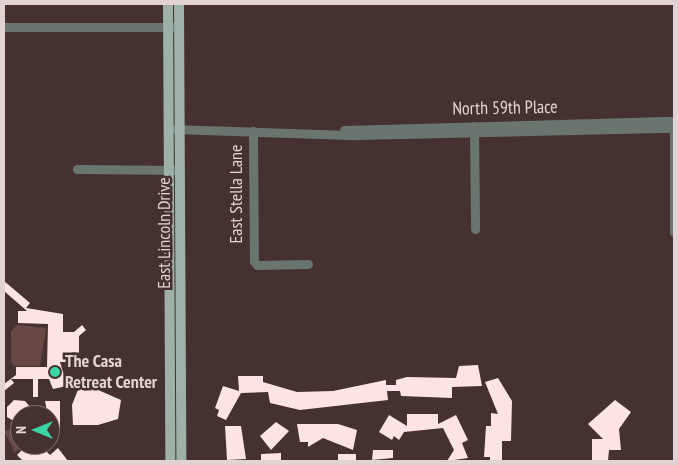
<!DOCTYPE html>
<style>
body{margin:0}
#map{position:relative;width:678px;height:465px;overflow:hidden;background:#45312f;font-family:"PT Sans Narrow",sans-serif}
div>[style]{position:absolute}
.green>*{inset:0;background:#674845}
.building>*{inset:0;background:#fde3e1}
.minor>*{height:9px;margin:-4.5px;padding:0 4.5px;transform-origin:4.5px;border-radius:4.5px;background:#6b7570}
.major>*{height:10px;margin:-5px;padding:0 5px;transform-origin:5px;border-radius:5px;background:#9db1a8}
.dots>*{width:14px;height:14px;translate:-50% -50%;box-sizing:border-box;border:2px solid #45312f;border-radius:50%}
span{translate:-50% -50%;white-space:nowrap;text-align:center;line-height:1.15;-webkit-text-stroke:5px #45312f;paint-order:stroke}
.street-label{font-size:18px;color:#e1d3d2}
.poi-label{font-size:18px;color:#e1d3d2;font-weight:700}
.left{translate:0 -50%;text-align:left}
.frame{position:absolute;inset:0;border:5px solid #e1d3d2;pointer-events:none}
.north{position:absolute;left:10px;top:405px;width:50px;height:50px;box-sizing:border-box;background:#45312f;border:1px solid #837270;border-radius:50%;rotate:270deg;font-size:14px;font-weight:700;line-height:20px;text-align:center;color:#e1d3d2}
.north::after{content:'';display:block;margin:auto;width:18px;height:22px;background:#3bd4a4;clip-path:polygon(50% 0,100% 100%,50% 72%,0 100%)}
</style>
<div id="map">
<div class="green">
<div style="clip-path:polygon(17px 325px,46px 328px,40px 366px,14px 366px,11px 362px,11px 331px)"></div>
<div style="clip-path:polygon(20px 427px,23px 445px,15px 453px,4px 431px)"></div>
</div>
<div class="building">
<div style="clip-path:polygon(4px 281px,30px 303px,26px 308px,63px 314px,63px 332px,74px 332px,82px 325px,86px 330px,79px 336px,79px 362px,60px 362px,67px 386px,53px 389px,49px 379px,38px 379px,38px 397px,33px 397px,33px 379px,11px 379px,14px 383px,4px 391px,4px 384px,16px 375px,16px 367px,47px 367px,48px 324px,18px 323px,18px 311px,27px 311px,4px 291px)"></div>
<div style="clip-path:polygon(478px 365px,482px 386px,452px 387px,452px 398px,401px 396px,400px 391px,387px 391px,388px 400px,300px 410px,270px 403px,268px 392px,241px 393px,226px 420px,217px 416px,219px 410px,215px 408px,223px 386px,239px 391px,238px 376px,263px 376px,263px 382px,297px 392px,333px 391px,386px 380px,386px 385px,396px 385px,396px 380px,407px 377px,456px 378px,459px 366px)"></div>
<div style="clip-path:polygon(498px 378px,512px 401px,511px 441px,502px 441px,502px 461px,490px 461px,490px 457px,484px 457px,486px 426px,491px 426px,491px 413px,498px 414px,485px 382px)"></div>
<div style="clip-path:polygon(89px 386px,121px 400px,118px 419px,98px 425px,73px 425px,72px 405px,79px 387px)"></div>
<div style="clip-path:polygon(14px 400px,25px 401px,31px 408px,31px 415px,20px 415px,20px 425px,7px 417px,7px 407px)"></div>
<div style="clip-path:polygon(615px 400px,631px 412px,619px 429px,621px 450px,609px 450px,608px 461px,592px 461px,592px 439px,603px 439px,588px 424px)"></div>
<div style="clip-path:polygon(45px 401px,60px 401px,60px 428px,50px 427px)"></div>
<div style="clip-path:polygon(407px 414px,438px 414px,438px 424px,456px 415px,468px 440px,462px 443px,468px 458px,447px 461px,454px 450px,443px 428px,404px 432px,399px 440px,394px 436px,392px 440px,379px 432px,389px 415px,407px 426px)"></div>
<div style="clip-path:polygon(276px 422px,289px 431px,271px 450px,260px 436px)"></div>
<div style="clip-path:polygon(297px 424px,338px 424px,357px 430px,353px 450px,323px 438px,308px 447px,308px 442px,300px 442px)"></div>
<div style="clip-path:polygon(225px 426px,241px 426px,246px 459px,227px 460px)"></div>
<div style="clip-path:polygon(27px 445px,40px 445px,50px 455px,58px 448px,68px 461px,23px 461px,17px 455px)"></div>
<div style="clip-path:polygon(373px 450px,393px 450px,393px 458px,372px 460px)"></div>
<div style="clip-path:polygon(281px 453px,281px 461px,261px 461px,261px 454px)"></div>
<div style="clip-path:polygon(338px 454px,356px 454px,356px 461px,338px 461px)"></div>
</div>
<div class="minor">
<div style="left:4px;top:27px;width:175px"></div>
<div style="left:674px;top:122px;width:110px;rotate:90deg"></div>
<div style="left:474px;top:126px;width:103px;rotate:89.4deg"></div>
<div style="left:172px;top:129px;width:185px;rotate:1.9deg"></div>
<div style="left:357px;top:135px;width:317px;rotate:-1.3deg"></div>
<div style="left:344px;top:130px;width:330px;rotate:-1.6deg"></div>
<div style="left:253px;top:131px;width:130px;rotate:89.6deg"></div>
<div style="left:254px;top:261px;width:5px;rotate:53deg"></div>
<div style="left:257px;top:265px;width:51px;rotate:-1.1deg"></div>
<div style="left:77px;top:169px;width:103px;rotate:0.6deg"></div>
</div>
<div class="major">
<div style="left:168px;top:4px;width:457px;rotate:89.7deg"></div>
<div style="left:179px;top:4px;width:457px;rotate:89.7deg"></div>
</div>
<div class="dots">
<div style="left:55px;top:372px;background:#3bd4a4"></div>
</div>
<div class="street-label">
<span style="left:505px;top:108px;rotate:-1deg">North 59th Place</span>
<span style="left:236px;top:194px;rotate:-90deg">East Stella Lane</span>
<span style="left:164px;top:233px;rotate:-90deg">East Lincoln Drive</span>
</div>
<div class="poi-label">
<span class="left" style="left:65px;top:372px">The Casa<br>Retreat Center</span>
</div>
<div class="frame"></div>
<div class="north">N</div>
</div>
